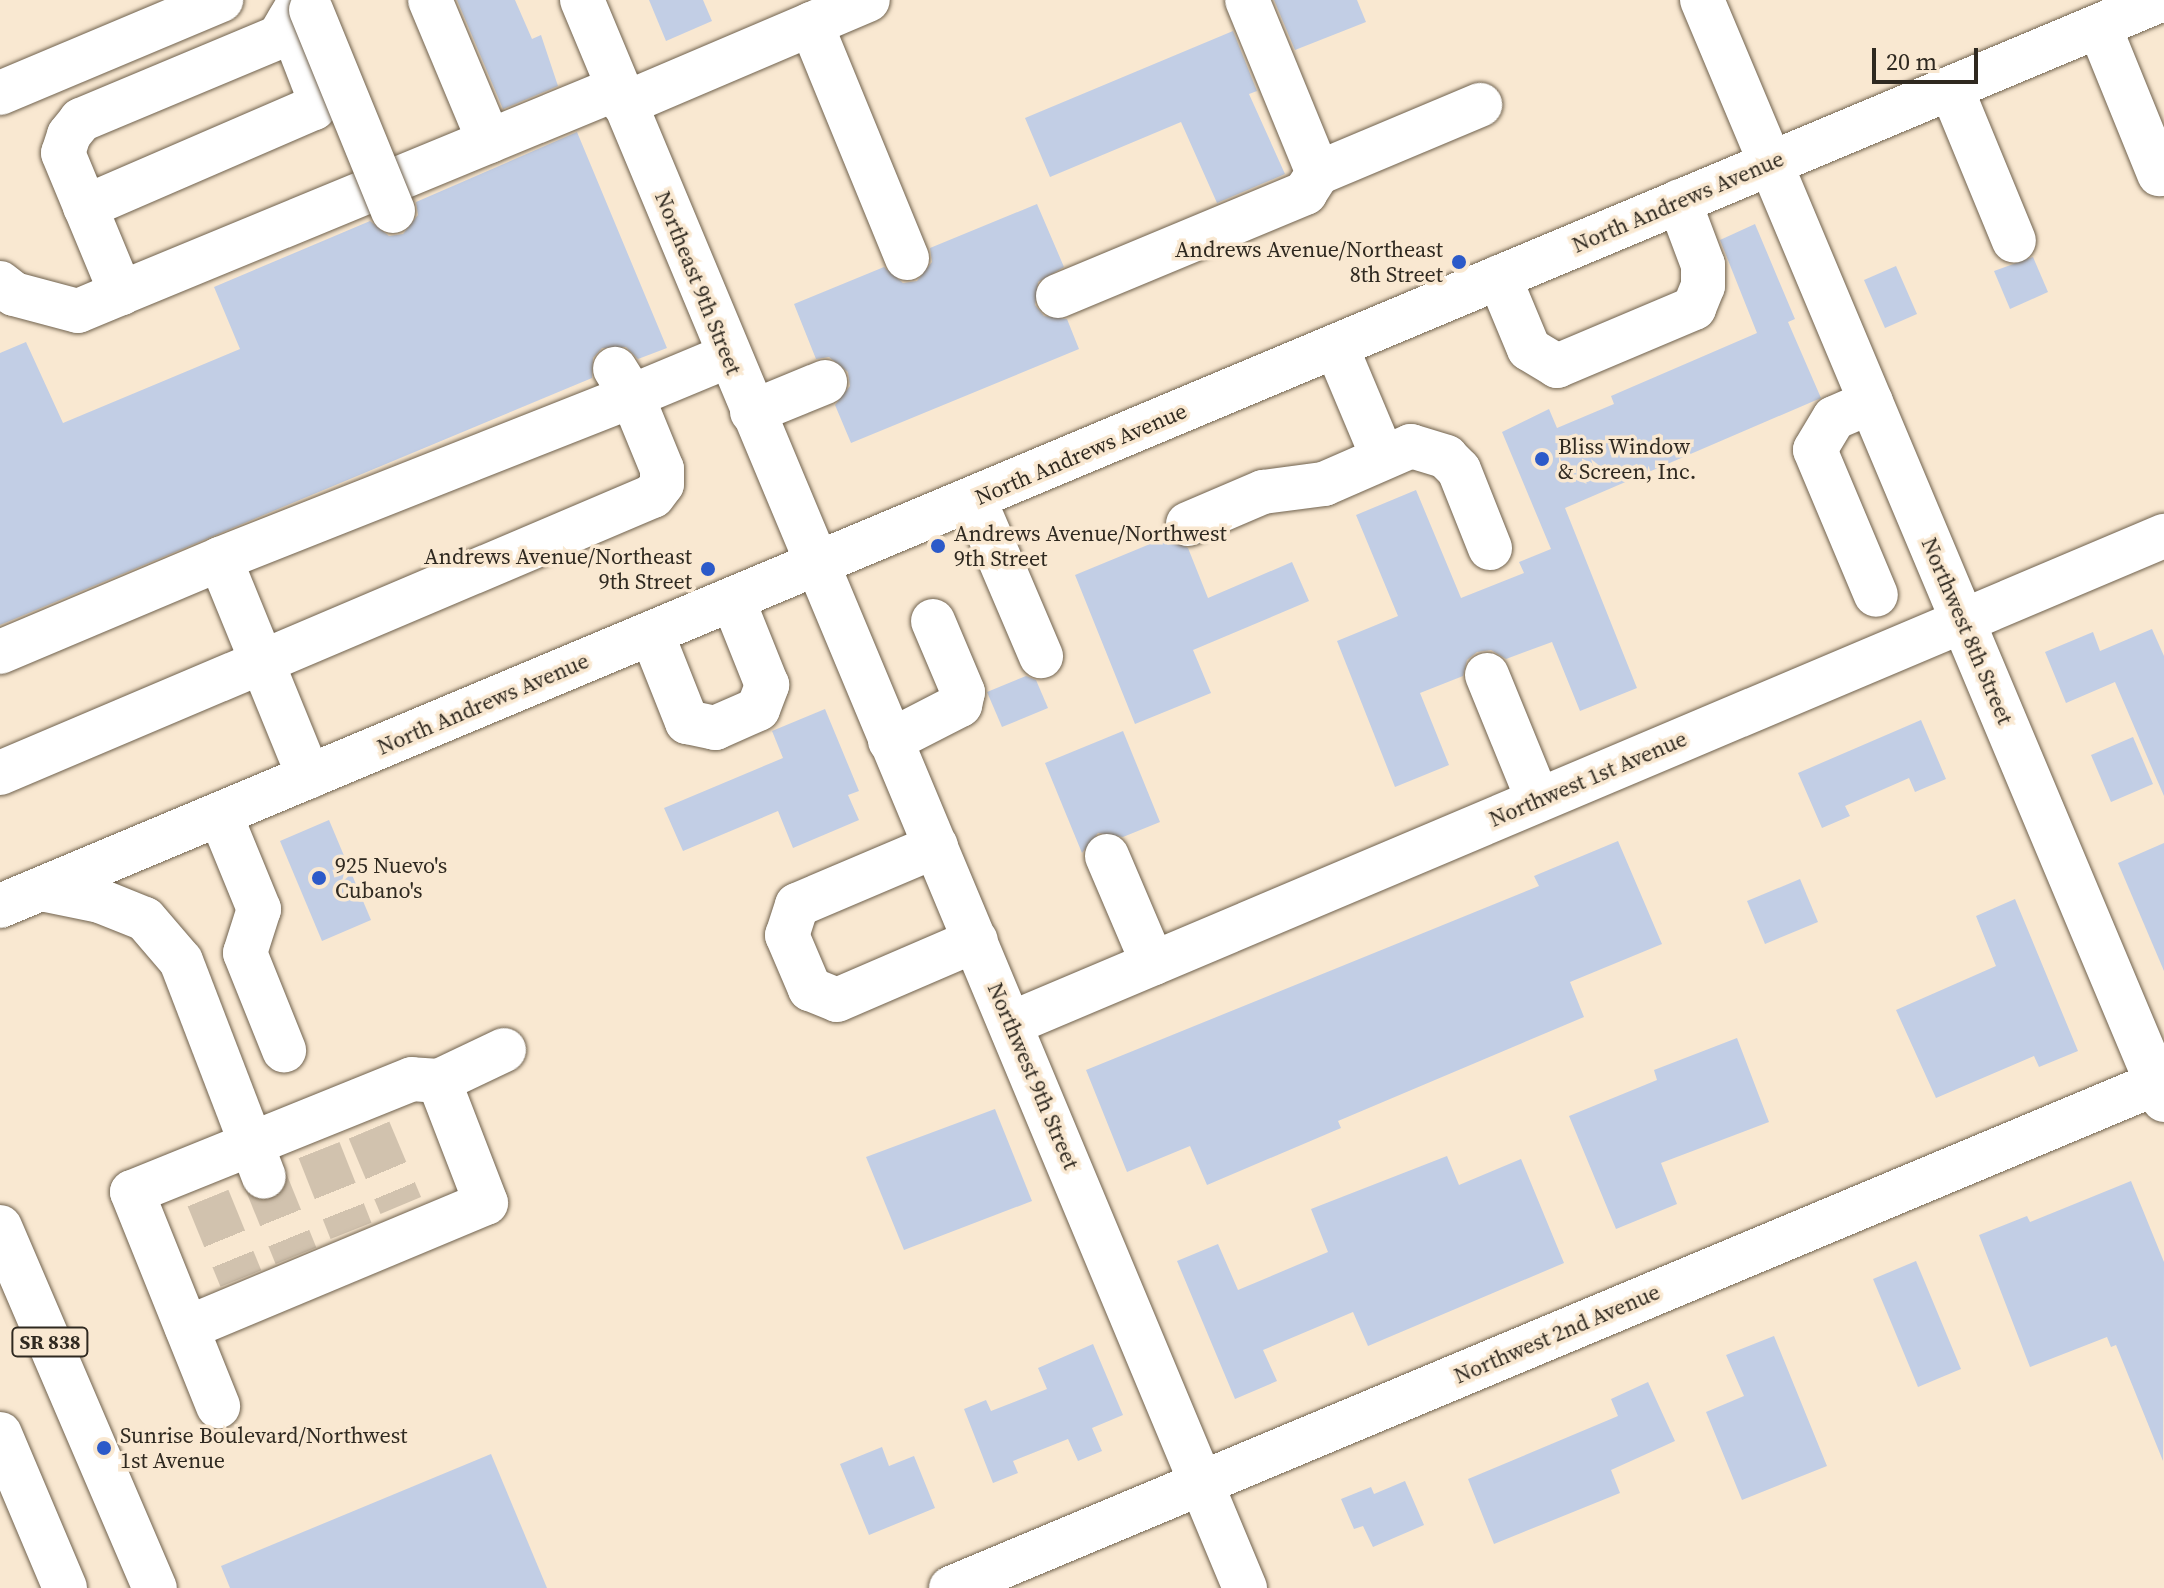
<!DOCTYPE html>
<style>
body{margin:0}
#map{position:relative;width:2164px;height:1588px;overflow:hidden;background:#f9e8d1;font-family:"Source Serif 4",serif}
div>[style]{position:absolute}
.building>*{inset:0;background:#c2cee5}
.minor-tunnel>*{height:44px;margin-top:-22px;transform-origin:0;background:repeating-linear-gradient(90deg,#d1c2ae 0 44px,transparent 0 66px)}
.roads{filter:drop-shadow(0 0 2px #70624e) drop-shadow(0 0 2px #70624e)}
.minor>*{height:44px;margin:-22px;padding:0 22px;transform-origin:22px;border-radius:22px;background:#fff}
.major>*{height:44px;margin:-22px;padding:0 22px;transform-origin:22px;border-radius:22px;background:#fff}
.bridges{filter:drop-shadow(0 0 2px #70624e) drop-shadow(0 0 2px #70624e)}
.minor-bridge>*{height:44px;margin:-22px;padding:0 22px;transform-origin:22px;border-radius:22px;background:#fff}
.dots>*{width:22px;height:22px;translate:-50% -50%;box-sizing:border-box;border:4px solid #f9e8d1;border-radius:50%}
span{translate:-50% -50%;white-space:nowrap;text-align:center;line-height:1.15;-webkit-text-stroke:7px #f9e8d1;paint-order:stroke}
.shield-label span{padding:2px 6px;background:#f9e8d1;border:2px solid;border-radius:6px;-webkit-text-stroke-width:0}
.shield-label{font-size:20px;color:#2f2920;font-weight:700}
.street-label{font-size:22px;color:#2f2920}
.poi-label{font-size:22px;color:#2f2920}
.right{translate:-100% -50%;text-align:right}
.left{translate:0 -50%;text-align:left}
.scale{position:absolute;left:1872px;top:48px;width:106px;height:36px;box-sizing:border-box;border:4px solid #2f2920;border-top:0;padding-left:10px;font-size:24px;line-height:28px;white-space:nowrap;color:#2f2920;-webkit-text-stroke:6px #f9e8d1;paint-order:stroke}
</style>
<div id="map">
<div class="building">
<div style="clip-path:polygon(457px 0,515px 0,532px 39px,541px 35px,558px 86px,503px 109px)"></div>
<div style="clip-path:polygon(649px 0,703px 0,712px 21px,666px 41px)"></div>
<div style="clip-path:polygon(1274px 0,1357px 0,1366px 22px,1295px 50px)"></div>
<div style="clip-path:polygon(1233px 31px,1257px 91px,1249px 94px,1285px 174px,1217px 203px,1181px 122px,1050px 177px,1025px 118px)"></div>
<div style="clip-path:polygon(577px 132px,667px 348px,638px 359px,626px 347px,602px 348px,593px 358px,592px 378px,0 625px,0 353px,26px 342px,63px 423px,240px 349px,214px 287px,370px 221px,389px 236px,403px 234px,418px 215px,416px 202px)"></div>
<div style="clip-path:polygon(1037px 204px,1064px 267px,1038px 282px,1035px 305px,1044px 316px,1067px 319px,1079px 349px,851px 443px,835px 405px,850px 386px,848px 372px,829px 357px,816px 359px,794px 304px,884px 267px,903px 283px,917px 281px,932px 262px,930px 248px)"></div>
<div style="clip-path:polygon(1755px 224px,1795px 319px,1788px 322px,1821px 398px,1565px 508px,1637px 688px,1580px 711px,1552px 642px,1506px 659px,1491px 650px,1477px 652px,1467px 660px,1463px 676px,1420px 693px,1449px 765px,1395px 787px,1337px 641px,1398px 616px,1356px 515px,1416px 490px,1461px 598px,1524px 573px,1519px 562px,1551px 549px,1502px 432px,1549px 409px,1557px 428px,1614px 404px,1611px 396px,1757px 333px,1720px 240px)"></div>
<div style="clip-path:polygon(2033px 257px,2048px 292px,2010px 309px,1994px 271px)"></div>
<div style="clip-path:polygon(1896px 266px,1917px 314px,1885px 328px,1864px 280px)"></div>
<div style="clip-path:polygon(1167px 537px,1188px 548px,1208px 598px,1292px 562px,1309px 601px,1193px 650px,1211px 693px,1135px 724px,1075px 575px)"></div>
<div style="clip-path:polygon(2152px 629px,2164px 656px,2164px 796px,2115px 682px,2066px 703px,2045px 652px,2093px 632px,2100px 651px)"></div>
<div style="clip-path:polygon(1026px 676px,1036px 680px,1048px 708px,1002px 727px,987px 692px)"></div>
<div style="clip-path:polygon(825px 709px,859px 791px,848px 795px,859px 820px,793px 848px,778px 811px,683px 851px,664px 808px,783px 758px,772px 731px)"></div>
<div style="clip-path:polygon(1921px 720px,1946px 779px,1915px 792px,1909px 778px,1845px 806px,1850px 816px,1822px 828px,1798px 773px)"></div>
<div style="clip-path:polygon(1123px 731px,1160px 822px,1123px 837px,1098px 833px,1082px 853px,1045px 763px)"></div>
<div style="clip-path:polygon(2133px 737px,2153px 784px,2111px 802px,2091px 755px)"></div>
<div style="clip-path:polygon(329px 820px,371px 920px,322px 941px,280px 841px)"></div>
<div style="clip-path:polygon(1618px 841px,1662px 944px,1570px 982px,1584px 1017px,1338px 1121px,1341px 1128px,1207px 1185px,1190px 1146px,1127px 1172px,1086px 1070px,1539px 886px,1534px 876px)"></div>
<div style="clip-path:polygon(2164px 843px,2164px 971px,2118px 863px)"></div>
<div style="clip-path:polygon(1800px 879px,1818px 922px,1765px 944px,1747px 901px)"></div>
<div style="clip-path:polygon(2015px 899px,2078px 1051px,2039px 1067px,2034px 1056px,1936px 1098px,1896px 1010px,1996px 966px,1976px 916px)"></div>
<div style="clip-path:polygon(1737px 1038px,1769px 1122px,1661px 1163px,1677px 1204px,1616px 1229px,1569px 1116px,1657px 1080px,1654px 1070px)"></div>
<div style="clip-path:polygon(995px 1109px,1032px 1201px,904px 1250px,866px 1157px)"></div>
<div style="clip-path:polygon(1447px 1156px,1459px 1185px,1521px 1159px,1564px 1263px,1368px 1346px,1353px 1312px,1263px 1350px,1277px 1381px,1235px 1399px,1177px 1261px,1218px 1244px,1238px 1290px,1328px 1252px,1311px 1209px)"></div>
<div style="clip-path:polygon(2131px 1181px,2164px 1262px,2163px 1461px,2116px 1345px,2111px 1347px,2107px 1337px,2030px 1367px,1979px 1235px,2027px 1216px,2030px 1222px)"></div>
<div style="clip-path:polygon(1916px 1261px,1961px 1369px,1918px 1387px,1873px 1279px)"></div>
<div style="clip-path:polygon(1774px 1336px,1827px 1466px,1742px 1500px,1706px 1412px,1744px 1396px,1726px 1355px)"></div>
<div style="clip-path:polygon(1093px 1344px,1123px 1415px,1092px 1428px,1102px 1451px,1078px 1461px,1068px 1439px,1013px 1461px,1018px 1473px,993px 1483px,964px 1409px,986px 1400px,991px 1411px,1047px 1389px,1038px 1368px)"></div>
<div style="clip-path:polygon(1648px 1382px,1675px 1441px,1611px 1470px,1620px 1493px,1494px 1544px,1468px 1479px,1618px 1416px,1611px 1399px)"></div>
<div style="clip-path:polygon(882px 1447px,889px 1466px,914px 1456px,935px 1508px,869px 1535px,840px 1464px)"></div>
<div style="clip-path:polygon(491px 1454px,547px 1588px,230px 1588px,221px 1566px)"></div>
<div style="clip-path:polygon(1405px 1481px,1424px 1525px,1373px 1547px,1363px 1526px,1354px 1529px,1341px 1499px,1371px 1487px,1374px 1494px)"></div>
</div>
<div class="minor-tunnel">
<div style="left:369px;top:1130px;width:82px;rotate:67.2deg"></div>
<div style="left:319px;top:1150px;width:87px;rotate:68.4deg"></div>
<div style="left:264px;top:1177px;width:85px;rotate:67.9deg"></div>
<div style="left:208px;top:1198px;width:87px;rotate:67.8deg"></div>
</div>
<div class="roads">
<div class="minor">
<div style="left:301px;top:0;width:43px;rotate:120.7deg"></div>
<div style="left:279px;top:37px;width:215px;rotate:157.3deg"></div>
<div style="left:81px;top:120px;width:19px;rotate:129deg"></div>
<div style="left:69px;top:135px;width:19px;rotate:108deg"></div>
<div style="left:63px;top:153px;width:152px;rotate:67.5deg"></div>
<div style="left:121px;top:293px;width:538px;rotate:-22.41deg"></div>
<div style="left:430px;top:0;width:153px;rotate:67.3deg"></div>
<div style="left:582px;top:0;width:1721px;rotate:67.34deg"></div>
<div style="left:1702px;top:0;width:1193px;rotate:67.22deg"></div>
<div style="left:811px;top:24px;width:253px;rotate:67.7deg"></div>
<div style="left:2099px;top:26px;width:160px;rotate:67.9deg"></div>
<div style="left:1951px;top:88px;width:165px;rotate:67.6deg"></div>
<div style="left:0;top:93px;width:240px;rotate:-22.8deg"></div>
<div style="left:624px;top:104px;width:265px;rotate:-23.1deg"></div>
<div style="left:1318px;top:173px;width:176px;rotate:-22.8deg"></div>
<div style="left:85px;top:207px;width:249px;rotate:-23.4deg"></div>
<div style="left:314px;top:108px;width:14px;rotate:-73deg"></div>
<div style="left:318px;top:95px;width:80px;rotate:-111.1deg"></div>
<div style="left:1499px;top:277px;width:78px;rotate:67.4deg"></div>
<div style="left:1529px;top:349px;width:33px;rotate:31deg"></div>
<div style="left:1557px;top:366px;width:149px;rotate:-22.9deg"></div>
<div style="left:1694px;top:308px;width:24px;rotate:-68deg"></div>
<div style="left:1703px;top:286px;width:21px;rotate:-90deg"></div>
<div style="left:1703px;top:265px;width:68px;rotate:-110.6deg"></div>
<div style="left:0;top:283px;width:18px;rotate:38deg"></div>
<div style="left:14px;top:294px;width:66px;rotate:14.9deg"></div>
<div style="left:78px;top:311px;width:47px;rotate:-22.7deg"></div>
<div style="left:1058px;top:296px;width:268px;rotate:-22.6deg"></div>
<div style="left:1305px;top:193px;width:24px;rotate:-57deg"></div>
<div style="left:1318px;top:173px;width:187px;rotate:-112.3deg"></div>
<div style="left:1336px;top:346px;width:121px;rotate:67.2deg"></div>
<div style="left:1871px;top:402px;width:40px;rotate:156.6deg"></div>
<div style="left:1834px;top:418px;width:37px;rotate:121deg"></div>
<div style="left:1815px;top:450px;width:157px;rotate:67.2deg"></div>
<div style="left:752px;top:412px;width:79px;rotate:-22.3deg"></div>
<div style="left:974px;top:499px;width:171px;rotate:66.9deg"></div>
<div style="left:1188px;top:524px;width:82px;rotate:-23.1deg"></div>
<div style="left:1263px;top:492px;width:62px;rotate:-7.5deg"></div>
<div style="left:1324px;top:484px;width:95px;rotate:-23.6deg"></div>
<div style="left:1411px;top:446px;width:37px;rotate:17deg"></div>
<div style="left:1446px;top:457px;width:18px;rotate:45deg"></div>
<div style="left:1459px;top:470px;width:84px;rotate:68.3deg"></div>
<div style="left:220px;top:559px;width:235px;rotate:67.8deg"></div>
<div style="left:652px;top:634px;width:95px;rotate:68.3deg"></div>
<div style="left:687px;top:722px;width:29px;rotate:12deg"></div>
<div style="left:715px;top:728px;width:47px;rotate:-23.8deg"></div>
<div style="left:758px;top:709px;width:26px;rotate:-69deg"></div>
<div style="left:767px;top:685px;width:92px;rotate:-111.8deg"></div>
<div style="left:0;top:652px;width:239px;rotate:-22.9deg"></div>
<div style="left:220px;top:559px;width:443px;rotate:-21.6deg"></div>
<div style="left:632px;top:396px;width:32px;rotate:-122deg"></div>
<div style="left:1487px;top:675px;width:135px;rotate:67.8deg"></div>
<div style="left:890px;top:741px;width:79px;rotate:-27.2deg"></div>
<div style="left:960px;top:705px;width:13px;rotate:-77deg"></div>
<div style="left:963px;top:692px;width:77px;rotate:-112.9deg"></div>
<div style="left:0;top:773px;width:709px;rotate:-22.99deg"></div>
<div style="left:653px;top:496px;width:15px;rotate:-53deg"></div>
<div style="left:662px;top:484px;width:15px;rotate:-90deg"></div>
<div style="left:662px;top:469px;width:79px;rotate:-112.3deg"></div>
<div style="left:632px;top:396px;width:104px;rotate:-22.6deg"></div>
<div style="left:220px;top:814px;width:103px;rotate:67.7deg"></div>
<div style="left:259px;top:909px;width:46px;rotate:107.7deg"></div>
<div style="left:245px;top:953px;width:105px;rotate:68.1deg"></div>
<div style="left:936px;top:846px;width:151px;rotate:157deg"></div>
<div style="left:797px;top:905px;width:32px;rotate:108deg"></div>
<div style="left:787px;top:935px;width:59px;rotate:66.9deg"></div>
<div style="left:810px;top:989px;width:29px;rotate:22deg"></div>
<div style="left:837px;top:1000px;width:151px;rotate:-23.3deg"></div>
<div style="left:1107px;top:856px;width:117px;rotate:66.9deg"></div>
<div style="left:41px;top:889px;width:60px;rotate:11.5deg"></div>
<div style="left:100px;top:901px;width:48px;rotate:21.8deg"></div>
<div style="left:145px;top:919px;width:55px;rotate:49.4deg"></div>
<div style="left:181px;top:961px;width:231px;rotate:69deg"></div>
<div style="left:1012px;top:1023px;width:1251px;rotate:-22.92deg"></div>
<div style="left:439px;top:1081px;width:72px;rotate:-25.5deg"></div>
<div style="left:187px;top:1328px;width:324px;rotate:-22.7deg"></div>
<div style="left:486px;top:1203px;width:131px;rotate:-111.1deg"></div>
<div style="left:439px;top:1081px;width:27px;rotate:-176deg"></div>
<div style="left:412px;top:1079px;width:302px;rotate:158deg"></div>
<div style="left:132px;top:1192px;width:231px;rotate:68.1deg"></div>
<div style="left:951px;top:1588px;width:1315px;rotate:-22.72deg"></div>
</div>
<div class="major">
<div style="left:0;top:906px;width:2343px;rotate:-22.75deg"></div>
<div style="left:0;top:1227px;width:393px;rotate:66.8deg"></div>
<div style="left:0;top:1434px;width:167px;rotate:67.1deg"></div>
</div>
</div>
<div class="bridges">
<div class="minor-bridge">
<div style="left:311px;top:10px;width:217px;rotate:67.8deg"></div>
</div>
</div>
<div class="dots">
<div style="left:1459px;top:262px;background:#2c5ac9"></div>
<div style="left:1542px;top:459px;background:#2c5ac9"></div>
<div style="left:938px;top:546px;background:#2c5ac9"></div>
<div style="left:708px;top:569px;background:#2c5ac9"></div>
<div style="left:319px;top:878px;background:#2c5ac9"></div>
<div style="left:104px;top:1448px;background:#2c5ac9"></div>
</div>
<div class="shield-label">
<span style="left:50px;top:1342px">SR 838</span>
</div>
<div class="street-label">
<span style="left:1678px;top:202px;rotate:-23deg">North Andrews Avenue</span>
<span style="left:698px;top:283px;rotate:68deg">Northeast 9th Street</span>
<span style="left:1081px;top:454px;rotate:-23deg">North Andrews Avenue</span>
<span style="left:1967px;top:631px;rotate:67deg">Northwest 8th Street</span>
<span style="left:483px;top:704px;rotate:-23deg">North Andrews Avenue</span>
<span style="left:1588px;top:779px;rotate:-23deg">Northwest 1st Avenue</span>
<span style="left:1033px;top:1076px;rotate:67deg">Northwest 9th Street</span>
<span style="left:1557px;top:1334px;rotate:-23deg">Northwest 2nd Avenue</span>
</div>
<div class="poi-label">
<span class="right" style="left:1443px;top:262px">Andrews Avenue/Northeast<br>8th Street</span>
<span class="left" style="left:1558px;top:459px">Bliss Window<br>&amp; Screen, Inc.</span>
<span class="left" style="left:954px;top:546px">Andrews Avenue/Northwest<br>9th Street</span>
<span class="right" style="left:692px;top:569px">Andrews Avenue/Northeast<br>9th Street</span>
<span class="left" style="left:335px;top:878px">925 Nuevo's<br>Cubano's</span>
<span class="left" style="left:120px;top:1448px">Sunrise Boulevard/Northwest<br>1st Avenue</span>
</div>
<div class="scale">20 m</div>
</div>
